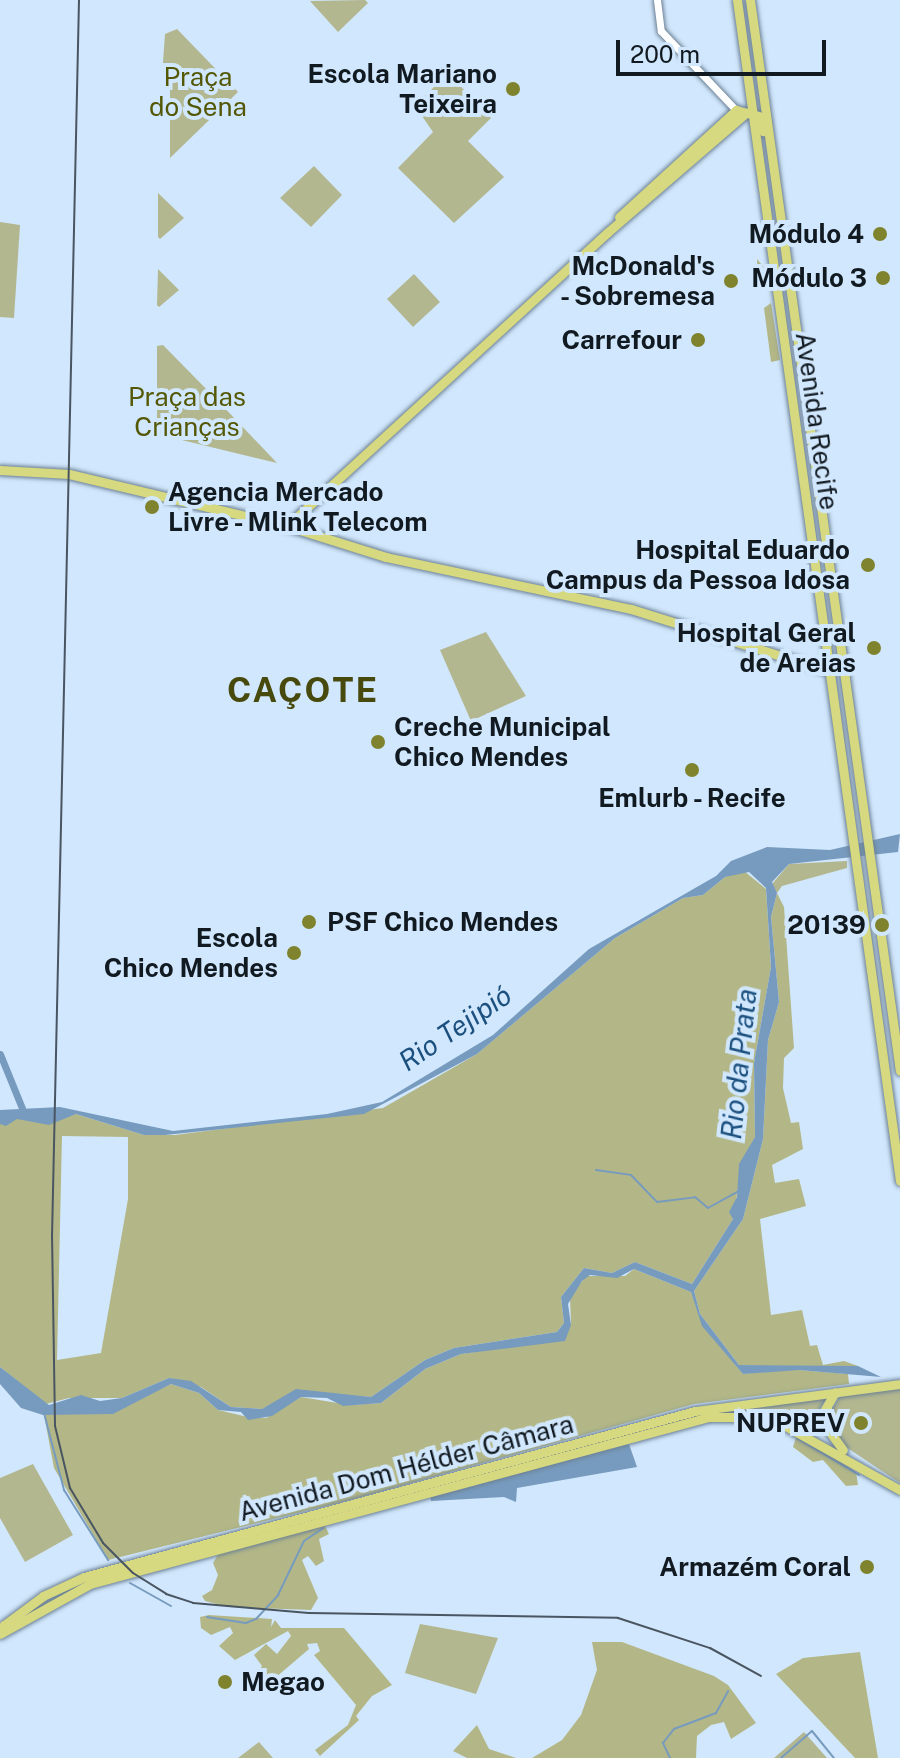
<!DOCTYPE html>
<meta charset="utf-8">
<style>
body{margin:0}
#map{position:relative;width:900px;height:1758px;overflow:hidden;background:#d1e7fd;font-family:"Public Sans",sans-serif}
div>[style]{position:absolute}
.green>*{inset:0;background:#b3b790}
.forest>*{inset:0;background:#b3b787}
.water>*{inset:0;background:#779bbe}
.stream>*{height:2px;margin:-1px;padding:0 1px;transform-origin:1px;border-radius:1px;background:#779bbe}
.canal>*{height:7px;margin:-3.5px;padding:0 3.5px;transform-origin:3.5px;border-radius:3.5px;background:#779bbe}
.roads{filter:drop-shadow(0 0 2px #6c8094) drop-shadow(0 0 2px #6c8094)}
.minor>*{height:7px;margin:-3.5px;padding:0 3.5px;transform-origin:3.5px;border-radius:3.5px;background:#fff}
.major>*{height:9px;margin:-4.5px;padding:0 4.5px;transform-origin:4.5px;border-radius:4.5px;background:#d6d97f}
.tram>*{height:2px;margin:-1px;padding:0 1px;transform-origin:1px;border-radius:1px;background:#495560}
.dots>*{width:22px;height:22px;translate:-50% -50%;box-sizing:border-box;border:4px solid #d1e7fd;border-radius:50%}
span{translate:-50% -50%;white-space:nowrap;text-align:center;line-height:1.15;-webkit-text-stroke:8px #d1e7fd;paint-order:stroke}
.poi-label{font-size:26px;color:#121a21;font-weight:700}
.right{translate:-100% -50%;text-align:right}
.left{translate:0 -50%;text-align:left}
.park-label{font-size:26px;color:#545703}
.street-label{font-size:26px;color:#121a21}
.water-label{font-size:28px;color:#1b507f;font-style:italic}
.district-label{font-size:34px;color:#484a0d;font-weight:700;letter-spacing:2px}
.scale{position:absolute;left:616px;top:40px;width:210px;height:36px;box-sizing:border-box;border:4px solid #121a21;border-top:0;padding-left:10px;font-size:24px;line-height:28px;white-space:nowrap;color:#121a21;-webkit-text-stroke:6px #d1e7fd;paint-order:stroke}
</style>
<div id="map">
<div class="green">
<div style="clip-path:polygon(365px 0,368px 3px,338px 32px,310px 1px)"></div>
<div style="clip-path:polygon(177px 29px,238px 92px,170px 158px,170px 85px,169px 77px,162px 76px,165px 34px)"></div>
<div style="clip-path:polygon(448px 73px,491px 118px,468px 141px,504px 177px,454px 223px,398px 168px,433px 132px,415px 106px)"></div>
<div style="clip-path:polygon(314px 166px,342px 195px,311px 227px,280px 198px)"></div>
<div style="clip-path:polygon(158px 193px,184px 218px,160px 239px,158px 237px)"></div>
<div style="clip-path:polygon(0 222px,20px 225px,14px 318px,0 317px)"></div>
<div style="clip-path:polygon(158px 269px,179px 290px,159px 307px,157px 305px)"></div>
<div style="clip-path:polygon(414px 274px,440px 302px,413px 327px,387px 299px)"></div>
<div style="clip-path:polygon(163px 345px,218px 401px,277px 463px,157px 434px,157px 346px)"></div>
<div style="clip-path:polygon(486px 632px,526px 696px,471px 721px,440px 650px)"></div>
<div style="clip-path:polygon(847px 861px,847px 868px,782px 886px,777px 893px,772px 884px,789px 864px)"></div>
<div style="clip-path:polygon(900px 1387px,900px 1483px,840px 1443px,827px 1417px,840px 1397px)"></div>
<div style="clip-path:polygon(828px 1396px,806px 1429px,767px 1414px,727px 1408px)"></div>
<div style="clip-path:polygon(33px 1464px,73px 1535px,25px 1562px,0 1518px,0 1478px)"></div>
<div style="clip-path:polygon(420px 1624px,498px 1638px,476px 1694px,405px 1673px)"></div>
<div style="clip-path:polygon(804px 1732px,827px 1758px,774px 1758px)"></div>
<div style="clip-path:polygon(259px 1742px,273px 1758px,238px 1758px)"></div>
</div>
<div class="forest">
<div style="clip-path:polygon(757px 259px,766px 270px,769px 285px,758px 286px)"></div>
<div style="clip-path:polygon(771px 303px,780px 360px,771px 362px,764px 308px)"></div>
<div style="clip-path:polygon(evenodd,744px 871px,766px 889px,771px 967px,754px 1063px,755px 1137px,742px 1164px,733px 1219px,692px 1284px,635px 1262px,612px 1273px,584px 1268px,561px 1297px,564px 1323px,557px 1332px,454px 1348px,425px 1360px,371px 1397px,299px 1392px,262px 1409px,231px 1407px,201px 1387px,169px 1378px,122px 1398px,69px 1398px,46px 1404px,0 1367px,0 1124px,16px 1118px,53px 1122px,76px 1114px,144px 1135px,175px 1135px,383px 1108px,477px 1054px,615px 938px,683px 898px,703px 895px,725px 877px,744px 871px,62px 1136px,128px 1137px,128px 1199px,101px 1353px,57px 1360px,62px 1136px)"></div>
<div style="clip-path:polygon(777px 893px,784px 907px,794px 1048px,784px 1058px,783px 1088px,791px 1123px,799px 1122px,803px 1149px,772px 1165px,775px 1183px,799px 1179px,806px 1206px,760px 1219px,771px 1315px,802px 1310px,810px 1346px,817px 1345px,823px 1365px,844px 1361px,858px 1366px,856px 1370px,739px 1365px,700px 1314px,694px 1291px,743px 1219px,763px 1139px,768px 1040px,779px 1002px,771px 917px)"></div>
<div style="clip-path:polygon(634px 1269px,691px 1292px,702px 1323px,743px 1374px,787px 1369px,848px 1374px,849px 1384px,694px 1404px,350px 1500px,108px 1560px,54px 1468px,44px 1415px,49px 1412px,111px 1412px,171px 1384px,199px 1393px,218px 1410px,248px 1417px,266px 1418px,301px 1397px,350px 1405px,381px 1403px,425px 1369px,461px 1354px,563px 1339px,571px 1324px,570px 1297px,586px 1276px,625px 1276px)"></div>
<div style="clip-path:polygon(797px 1434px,856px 1472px,858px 1485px,846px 1486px,823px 1460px,813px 1462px,793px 1447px)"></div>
<div style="clip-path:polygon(325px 1526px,329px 1534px,319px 1539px,324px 1561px,316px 1566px,308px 1556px,302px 1560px,318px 1598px,311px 1610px,228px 1607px,205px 1601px,202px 1596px,212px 1590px,218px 1575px,213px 1563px,219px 1553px)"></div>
<div style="clip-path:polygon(209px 1615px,272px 1619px,271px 1627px,275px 1620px,281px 1628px,344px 1628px,392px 1685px,372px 1696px,356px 1716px,359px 1720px,320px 1756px,315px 1750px,348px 1725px,356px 1705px,314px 1655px,320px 1651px,317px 1643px,307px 1644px,309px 1649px,261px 1690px,252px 1680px,262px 1666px,254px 1655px,266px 1644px,277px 1654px,291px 1636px,288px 1631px,235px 1660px,219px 1646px,233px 1633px,230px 1627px,211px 1635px,201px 1628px,200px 1617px)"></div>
<div style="clip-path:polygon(592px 1642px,622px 1642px,714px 1676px,728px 1685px,756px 1723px,731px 1739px,724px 1722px,711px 1725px,697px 1736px,696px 1758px,532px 1758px,562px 1740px,581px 1715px,597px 1670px)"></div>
<div style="clip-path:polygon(860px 1652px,878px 1758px,855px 1758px,776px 1674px,803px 1658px)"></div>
<div style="clip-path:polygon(477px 1725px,489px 1749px,516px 1758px,467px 1758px,453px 1751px)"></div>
</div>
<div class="water">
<div style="clip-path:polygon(900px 834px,898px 852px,789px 864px,772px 882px,777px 893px,771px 917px,779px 1002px,768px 1040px,763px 1139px,743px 1219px,694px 1291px,700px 1314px,739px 1365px,858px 1366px,881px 1377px,799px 1370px,743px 1374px,702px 1326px,691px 1292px,634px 1269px,617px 1278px,590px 1275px,582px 1281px,568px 1304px,571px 1325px,565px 1341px,461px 1354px,425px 1369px,381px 1403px,343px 1406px,327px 1398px,301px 1397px,272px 1416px,248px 1420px,241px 1412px,218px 1410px,199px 1393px,171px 1384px,113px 1414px,43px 1415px,21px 1408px,0 1384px,0 1367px,49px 1405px,81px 1395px,100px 1401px,122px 1398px,169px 1378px,191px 1381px,231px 1407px,262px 1409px,296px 1389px,371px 1397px,425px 1360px,454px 1348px,557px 1332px,564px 1323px,561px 1297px,584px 1268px,612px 1273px,635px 1262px,692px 1284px,733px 1219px,729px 1212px,737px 1197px,739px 1164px,755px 1137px,754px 1063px,771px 967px,766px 888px,749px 872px,725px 877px,703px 895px,683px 898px,615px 938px,477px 1054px,364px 1114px,165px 1135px,144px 1135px,76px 1114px,49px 1125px,17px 1119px,6px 1126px,0 1124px,0 1110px,60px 1107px,173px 1131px,327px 1114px,382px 1102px,493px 1035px,589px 949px,716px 876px,731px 861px,767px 847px,830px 850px)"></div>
<div style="clip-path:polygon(629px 1444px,637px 1467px,517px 1488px,516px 1502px,504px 1497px,431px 1501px,430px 1496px)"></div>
</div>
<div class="stream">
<div style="left:596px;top:1170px;width:35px;rotate:8deg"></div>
<div style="left:631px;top:1175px;width:37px;rotate:46deg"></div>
<div style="left:657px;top:1202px;width:38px;rotate:-7deg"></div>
<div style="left:695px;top:1197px;width:17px;rotate:40deg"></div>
<div style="left:708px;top:1208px;width:35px;rotate:-29deg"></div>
<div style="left:44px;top:1413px;width:80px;rotate:75.4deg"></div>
<div style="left:64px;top:1490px;width:83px;rotate:57.8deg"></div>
<div style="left:797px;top:1438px;width:72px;rotate:30.8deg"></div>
<div style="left:130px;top:1583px;width:47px;rotate:29.3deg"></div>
<div style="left:207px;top:1617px;width:39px;rotate:9deg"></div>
<div style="left:246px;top:1623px;width:11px;rotate:-22deg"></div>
<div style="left:256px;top:1619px;width:33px;rotate:-47deg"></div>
<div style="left:278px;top:1595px;width:60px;rotate:-64.3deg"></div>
<div style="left:304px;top:1541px;width:23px;rotate:-34deg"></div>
<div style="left:670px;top:1758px;width:17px;rotate:-115deg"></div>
<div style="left:663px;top:1743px;width:18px;rotate:-52deg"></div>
<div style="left:674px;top:1729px;width:45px;rotate:-20.9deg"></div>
<div style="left:716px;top:1713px;width:25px;rotate:-61deg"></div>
<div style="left:781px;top:1758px;width:41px;rotate:-41.1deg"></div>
<div style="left:812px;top:1731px;width:35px;rotate:51deg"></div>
</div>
<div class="canal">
<div style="left:0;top:1054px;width:64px;rotate:67.9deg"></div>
</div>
<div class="roads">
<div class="minor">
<div style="left:657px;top:0;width:31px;rotate:83deg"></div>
<div style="left:661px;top:31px;width:109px;rotate:46.5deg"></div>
</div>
<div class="major">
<div style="left:737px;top:0;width:1192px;rotate:82.14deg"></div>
<div style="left:750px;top:0;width:1081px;rotate:82.03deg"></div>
<div style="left:619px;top:217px;width:159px;rotate:-42.4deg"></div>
<div style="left:736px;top:110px;width:23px;rotate:15deg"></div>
<div style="left:758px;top:116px;width:16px;rotate:72deg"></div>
<div style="left:0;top:470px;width:69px;rotate:3.3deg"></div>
<div style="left:69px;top:474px;width:224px;rotate:13.4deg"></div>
<div style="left:287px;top:526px;width:104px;rotate:17.4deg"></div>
<div style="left:386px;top:557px;width:250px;rotate:12deg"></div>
<div style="left:631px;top:609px;width:207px;rotate:17.4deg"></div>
<div style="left:287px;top:526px;width:435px;rotate:-42.5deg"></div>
<div style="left:608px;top:232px;width:182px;rotate:-40.8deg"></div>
<div style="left:827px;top:1407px;width:21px;rotate:90deg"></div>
<div style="left:827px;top:1428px;width:27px;rotate:54deg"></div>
<div style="left:800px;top:1430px;width:15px;rotate:-11deg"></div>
<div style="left:815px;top:1427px;width:40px;rotate:-60.3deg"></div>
<div style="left:4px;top:1631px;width:6px;rotate:-90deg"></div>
<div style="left:4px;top:1625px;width:49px;rotate:-36.6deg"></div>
<div style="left:43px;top:1596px;width:45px;rotate:-24.9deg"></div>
<div style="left:84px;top:1577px;width:633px;rotate:-15.2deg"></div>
<div style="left:695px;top:1411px;width:207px;rotate:-7.5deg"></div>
<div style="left:0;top:1634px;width:103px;rotate:-29.1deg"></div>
<div style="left:90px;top:1584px;width:641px;rotate:-15.1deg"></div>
<div style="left:709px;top:1417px;width:43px"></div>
<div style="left:752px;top:1417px;width:31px;rotate:13deg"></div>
<div style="left:782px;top:1424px;width:135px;rotate:29.2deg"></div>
</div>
</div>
<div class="tram">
<div style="left:79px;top:0;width:1234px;rotate:91.25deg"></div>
<div style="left:52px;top:1234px;width:192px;rotate:89.1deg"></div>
<div style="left:55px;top:1426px;width:64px;rotate:76.4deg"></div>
<div style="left:70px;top:1488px;width:64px;rotate:59deg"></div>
<div style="left:103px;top:1543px;width:42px;rotate:45deg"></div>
<div style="left:133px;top:1573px;width:39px;rotate:32deg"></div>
<div style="left:166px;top:1594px;width:28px;rotate:18deg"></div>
<div style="left:193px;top:1603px;width:116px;rotate:4.9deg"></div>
<div style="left:309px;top:1613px;width:309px;rotate:0.9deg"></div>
<div style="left:618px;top:1618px;width:97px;rotate:18.1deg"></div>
<div style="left:710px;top:1648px;width:58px;rotate:28.8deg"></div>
</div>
<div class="dots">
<div style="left:513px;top:89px;background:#7f832d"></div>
<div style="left:880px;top:234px;background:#7f832d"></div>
<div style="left:883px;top:278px;background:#7f832d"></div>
<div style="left:731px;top:281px;background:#7f832d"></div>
<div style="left:698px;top:340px;background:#7f832d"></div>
<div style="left:152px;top:507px;background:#7f832d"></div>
<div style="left:868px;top:565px;background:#7f832d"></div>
<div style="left:874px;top:648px;background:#7f832d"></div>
<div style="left:378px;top:742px;background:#7f832d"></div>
<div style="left:692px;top:770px;background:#7f832d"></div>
<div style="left:309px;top:922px;background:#7f832d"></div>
<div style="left:882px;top:925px;background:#7f832d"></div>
<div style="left:294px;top:953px;background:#7f832d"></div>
<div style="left:861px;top:1423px;background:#7f832d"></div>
<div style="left:867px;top:1567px;background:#7f832d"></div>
<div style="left:225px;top:1682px;background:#7f832d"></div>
</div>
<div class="poi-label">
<span class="right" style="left:497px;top:89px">Escola Mariano<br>Teixeira</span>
<span class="right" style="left:864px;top:234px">Módulo 4</span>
<span class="right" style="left:715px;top:281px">McDonald's<br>- Sobremesa</span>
<span class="right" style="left:867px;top:278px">Módulo 3</span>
<span class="right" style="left:682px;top:340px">Carrefour</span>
<span class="left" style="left:168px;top:507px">Agencia Mercado<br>Livre - Mlink Telecom</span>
<span class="right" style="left:850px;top:565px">Hospital Eduardo<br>Campus da Pessoa Idosa</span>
<span class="right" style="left:856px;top:648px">Hospital Geral<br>de Areias</span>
<span class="left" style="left:394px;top:742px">Creche Municipal<br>Chico Mendes</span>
<span style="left:692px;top:798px">Emlurb - Recife</span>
<span class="left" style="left:327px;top:922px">PSF Chico Mendes</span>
<span class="right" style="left:866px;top:925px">20139</span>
<span class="right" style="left:278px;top:953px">Escola<br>Chico Mendes</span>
<span class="right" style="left:845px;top:1423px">NUPREV</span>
<span class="right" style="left:851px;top:1567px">Armazém Coral</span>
<span class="left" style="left:241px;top:1682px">Megao</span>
</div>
<div class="park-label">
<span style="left:198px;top:92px">Praça<br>do Sena</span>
<span style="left:187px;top:412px">Praça das<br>Crianças</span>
</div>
<div class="street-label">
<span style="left:817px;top:421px;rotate:82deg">Avenida Recife</span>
<span style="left:406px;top:1468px;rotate:-15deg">Avenida Dom Hélder Câmara</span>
</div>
<div class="water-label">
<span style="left:455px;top:1028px;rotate:-34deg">Rio Tejipió</span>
<span style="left:739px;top:1064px;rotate:-84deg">Rio da Prata</span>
</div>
<div class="district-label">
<span style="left:303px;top:691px">CAÇOTE</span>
</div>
<div class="scale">200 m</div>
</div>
